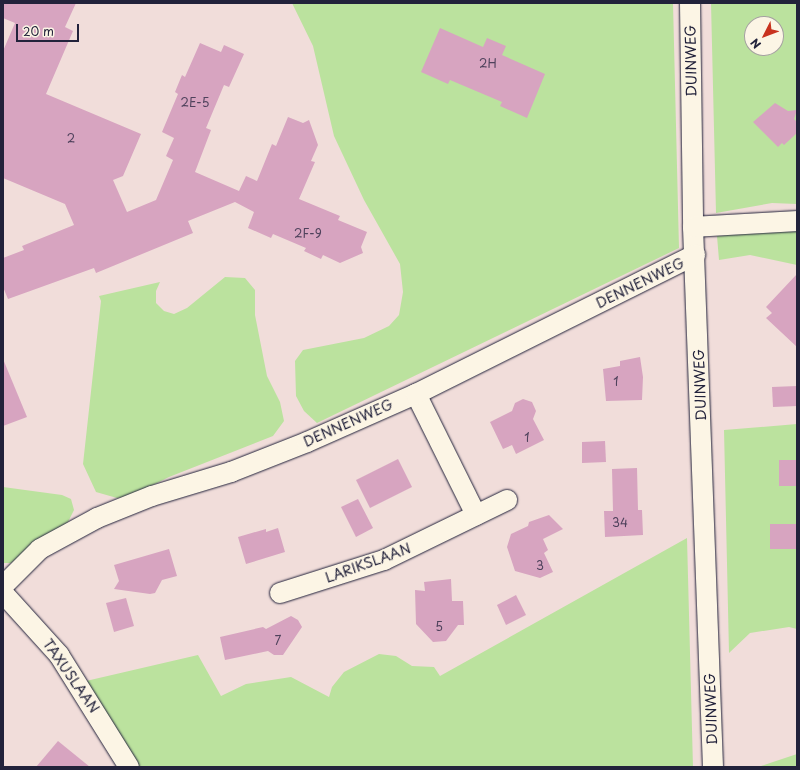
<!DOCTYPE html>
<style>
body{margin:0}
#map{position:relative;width:800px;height:770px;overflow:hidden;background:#f1ddda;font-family:"Playpen Sans",sans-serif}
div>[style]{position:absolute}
.green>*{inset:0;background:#bbe29e}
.building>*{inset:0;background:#d7a4c0}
.roads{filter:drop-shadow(0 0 1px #22223b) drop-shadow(0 0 1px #22223b)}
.minor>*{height:20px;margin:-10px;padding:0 10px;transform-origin:10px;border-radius:10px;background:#fcf5e5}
span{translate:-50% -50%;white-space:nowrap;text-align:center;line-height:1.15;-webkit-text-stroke:3px #fcf5e5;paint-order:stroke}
.number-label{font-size:12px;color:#4f425c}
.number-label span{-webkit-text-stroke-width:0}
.street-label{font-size:14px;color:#22223b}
.frame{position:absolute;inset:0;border:4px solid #22223b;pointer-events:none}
.north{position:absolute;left:744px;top:16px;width:40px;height:40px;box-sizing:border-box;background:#fcf5e5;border:1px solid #a5a1a1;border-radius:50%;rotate:228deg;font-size:11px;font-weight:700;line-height:16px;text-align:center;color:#22223b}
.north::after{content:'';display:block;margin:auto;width:14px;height:18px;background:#c8321e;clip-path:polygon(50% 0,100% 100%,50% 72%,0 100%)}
.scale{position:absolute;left:16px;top:24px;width:63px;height:18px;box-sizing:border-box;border:2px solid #22223b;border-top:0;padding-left:5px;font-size:12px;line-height:14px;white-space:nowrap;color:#22223b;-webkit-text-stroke:3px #fcf5e5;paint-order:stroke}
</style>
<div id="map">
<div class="green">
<div style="clip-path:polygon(292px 3px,673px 3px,679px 248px,317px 423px,304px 411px,296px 396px,295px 361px,303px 350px,364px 338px,389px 326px,399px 315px,403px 292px,400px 264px,364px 200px,334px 136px,313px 46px)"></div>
<div style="clip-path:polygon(evenodd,711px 3px,797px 3px,797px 204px,772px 203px,716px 213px,711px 3px,752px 24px,776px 24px,776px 48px,752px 48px,752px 24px)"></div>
<div style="clip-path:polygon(775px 230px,797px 231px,797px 265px,750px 255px,719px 260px,717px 236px)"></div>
<div style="clip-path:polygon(225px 277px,245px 278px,255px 290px,255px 315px,267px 376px,280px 402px,284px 421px,273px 436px,169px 477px,129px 497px,117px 498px,96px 492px,83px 464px,101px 301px,99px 296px,160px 282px,156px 291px,156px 303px,164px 311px,174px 314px,187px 308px)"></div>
<div style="clip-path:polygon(797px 424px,797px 629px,789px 627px,750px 633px,729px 653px,724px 430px)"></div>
<div style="clip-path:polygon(3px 487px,62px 495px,71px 499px,74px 510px,68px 522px,11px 563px,3px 563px)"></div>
<div style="clip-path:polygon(687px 538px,693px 767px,138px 767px,86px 681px,198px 655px,221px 696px,246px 684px,291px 677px,329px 697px,332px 687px,344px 672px,379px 654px,396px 656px,412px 666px,434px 667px,440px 676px)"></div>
<div style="clip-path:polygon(797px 754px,797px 767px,758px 767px)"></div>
</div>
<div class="building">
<div style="clip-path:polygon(3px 3px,76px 3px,65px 27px,73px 31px,46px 94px,141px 134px,123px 176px,113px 180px,127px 212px,156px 200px,173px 160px,166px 156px,174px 138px,162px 132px,178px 94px,175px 92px,182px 75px,185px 77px,200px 43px,221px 52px,224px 45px,244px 54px,229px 87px,224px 85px,206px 128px,211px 130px,195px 172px,239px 191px,246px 176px,257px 181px,272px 144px,276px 146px,288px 117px,303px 123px,309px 120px,318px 145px,311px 161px,315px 162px,299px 199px,340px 216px,338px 220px,367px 232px,361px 247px,363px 253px,340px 263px,323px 255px,321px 259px,304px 251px,306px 248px,273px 234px,271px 238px,248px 228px,254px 212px,235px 202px,188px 221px,193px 233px,96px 273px,94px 268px,8px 299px,3px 287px,3px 258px,24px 250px,22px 246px,74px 225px,65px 204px,3px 178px,3px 51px,15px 23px,3px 18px)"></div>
<div style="clip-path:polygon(440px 28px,483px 47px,487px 38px,506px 46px,502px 55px,545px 74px,527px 118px,500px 106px,502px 102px,450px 80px,448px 84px,421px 72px)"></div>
<div style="clip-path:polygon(775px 103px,788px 111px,797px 110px,794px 119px,797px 122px,797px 133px,784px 145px,782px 143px,778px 147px,753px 122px)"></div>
<div style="clip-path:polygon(797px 274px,797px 347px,766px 318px,772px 313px,766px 307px)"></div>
<div style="clip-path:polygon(640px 357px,643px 377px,642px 400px,606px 401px,603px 369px,620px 366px,620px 361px)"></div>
<div style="clip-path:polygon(3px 359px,27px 417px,3px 426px)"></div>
<div style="clip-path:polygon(797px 386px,797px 406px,773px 407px,772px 387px)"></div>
<div style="clip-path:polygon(523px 399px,532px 402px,536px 411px,533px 419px,544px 440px,516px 454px,512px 445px,503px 449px,490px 422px,512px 411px,515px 403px)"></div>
<div style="clip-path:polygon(605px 441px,606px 462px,582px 463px,582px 442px)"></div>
<div style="clip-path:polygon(398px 459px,412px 487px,370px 508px,356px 480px)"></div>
<div style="clip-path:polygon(779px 460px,797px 460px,797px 486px,779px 486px)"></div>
<div style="clip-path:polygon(637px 468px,638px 510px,642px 510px,643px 535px,605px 537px,604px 511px,613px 511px,612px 469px)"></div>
<div style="clip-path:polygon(358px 499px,373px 528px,356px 537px,341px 507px)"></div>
<div style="clip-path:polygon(549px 515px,563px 529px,543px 539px,548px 550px,544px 553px,553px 572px,540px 578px,515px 571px,507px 547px,511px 534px,528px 526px,529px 522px)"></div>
<div style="clip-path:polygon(770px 524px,797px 524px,797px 549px,770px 549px)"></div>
<div style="clip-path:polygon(278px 528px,285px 552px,246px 564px,238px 537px,266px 529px,266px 532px)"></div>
<div style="clip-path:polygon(169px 549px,177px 576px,162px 580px,155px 593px,150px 594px,114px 589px,119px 581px,114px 565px)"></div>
<div style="clip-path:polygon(451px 579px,452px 601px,463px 601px,464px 625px,458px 625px,446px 641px,433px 642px,416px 624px,415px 590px,425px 591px,424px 582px)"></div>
<div style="clip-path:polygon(516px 595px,526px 615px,506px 625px,497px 605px)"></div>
<div style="clip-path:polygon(126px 598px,134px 626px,114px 632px,106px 603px)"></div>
<div style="clip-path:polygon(291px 616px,298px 620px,302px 627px,283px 655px,274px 655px,268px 651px,225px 660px,220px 637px,263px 627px,266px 629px)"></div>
<div style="clip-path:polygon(58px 741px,90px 767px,36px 767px)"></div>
</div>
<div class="roads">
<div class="minor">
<div style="left:690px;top:3px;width:224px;rotate:89.2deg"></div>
<div style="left:693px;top:227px;width:540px;rotate:87.88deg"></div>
<div style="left:693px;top:227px;width:104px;rotate:-3.3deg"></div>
<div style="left:416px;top:394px;width:135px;rotate:63.6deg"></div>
<div style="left:3px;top:586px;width:52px;rotate:-45deg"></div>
<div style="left:40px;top:549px;width:65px;rotate:-28.5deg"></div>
<div style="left:97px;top:518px;width:59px;rotate:-21.8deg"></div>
<div style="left:152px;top:496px;width:83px;rotate:-16.9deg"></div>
<div style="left:231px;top:472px;width:82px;rotate:-21.5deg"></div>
<div style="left:307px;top:442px;width:119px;rotate:-23.8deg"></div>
<div style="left:416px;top:394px;width:312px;rotate:-26.5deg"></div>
<div style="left:3px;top:593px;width:84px;rotate:47.9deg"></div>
<div style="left:59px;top:655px;width:132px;rotate:58deg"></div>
<div style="left:280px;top:593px;width:109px;rotate:-17.6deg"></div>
<div style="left:384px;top:560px;width:137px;rotate:-26deg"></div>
</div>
</div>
<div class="number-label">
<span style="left:488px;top:64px">2H</span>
<span style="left:195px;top:103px">2E-5</span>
<span style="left:71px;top:139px">2</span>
<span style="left:308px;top:234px">2F-9</span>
<span style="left:616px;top:382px">1</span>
<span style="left:527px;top:438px">1</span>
<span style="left:620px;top:523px">34</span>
<span style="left:540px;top:566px">3</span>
<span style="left:439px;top:627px">5</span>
<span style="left:278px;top:641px">7</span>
</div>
<div class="street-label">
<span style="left:691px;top:61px;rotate:-91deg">DUINWEG</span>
<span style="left:640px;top:283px;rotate:-26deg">DENNENWEG</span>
<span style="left:700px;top:385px;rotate:-92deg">DUINWEG</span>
<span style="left:348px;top:423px;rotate:-24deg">DENNENWEG</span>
<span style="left:368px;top:563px;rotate:-20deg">LARIKSLAAN</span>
<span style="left:71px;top:676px;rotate:55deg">TAXUSLAAN</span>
<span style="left:711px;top:709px;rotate:-92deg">DUINWEG</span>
</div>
<div class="frame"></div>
<div class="north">N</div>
<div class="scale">20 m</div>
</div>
